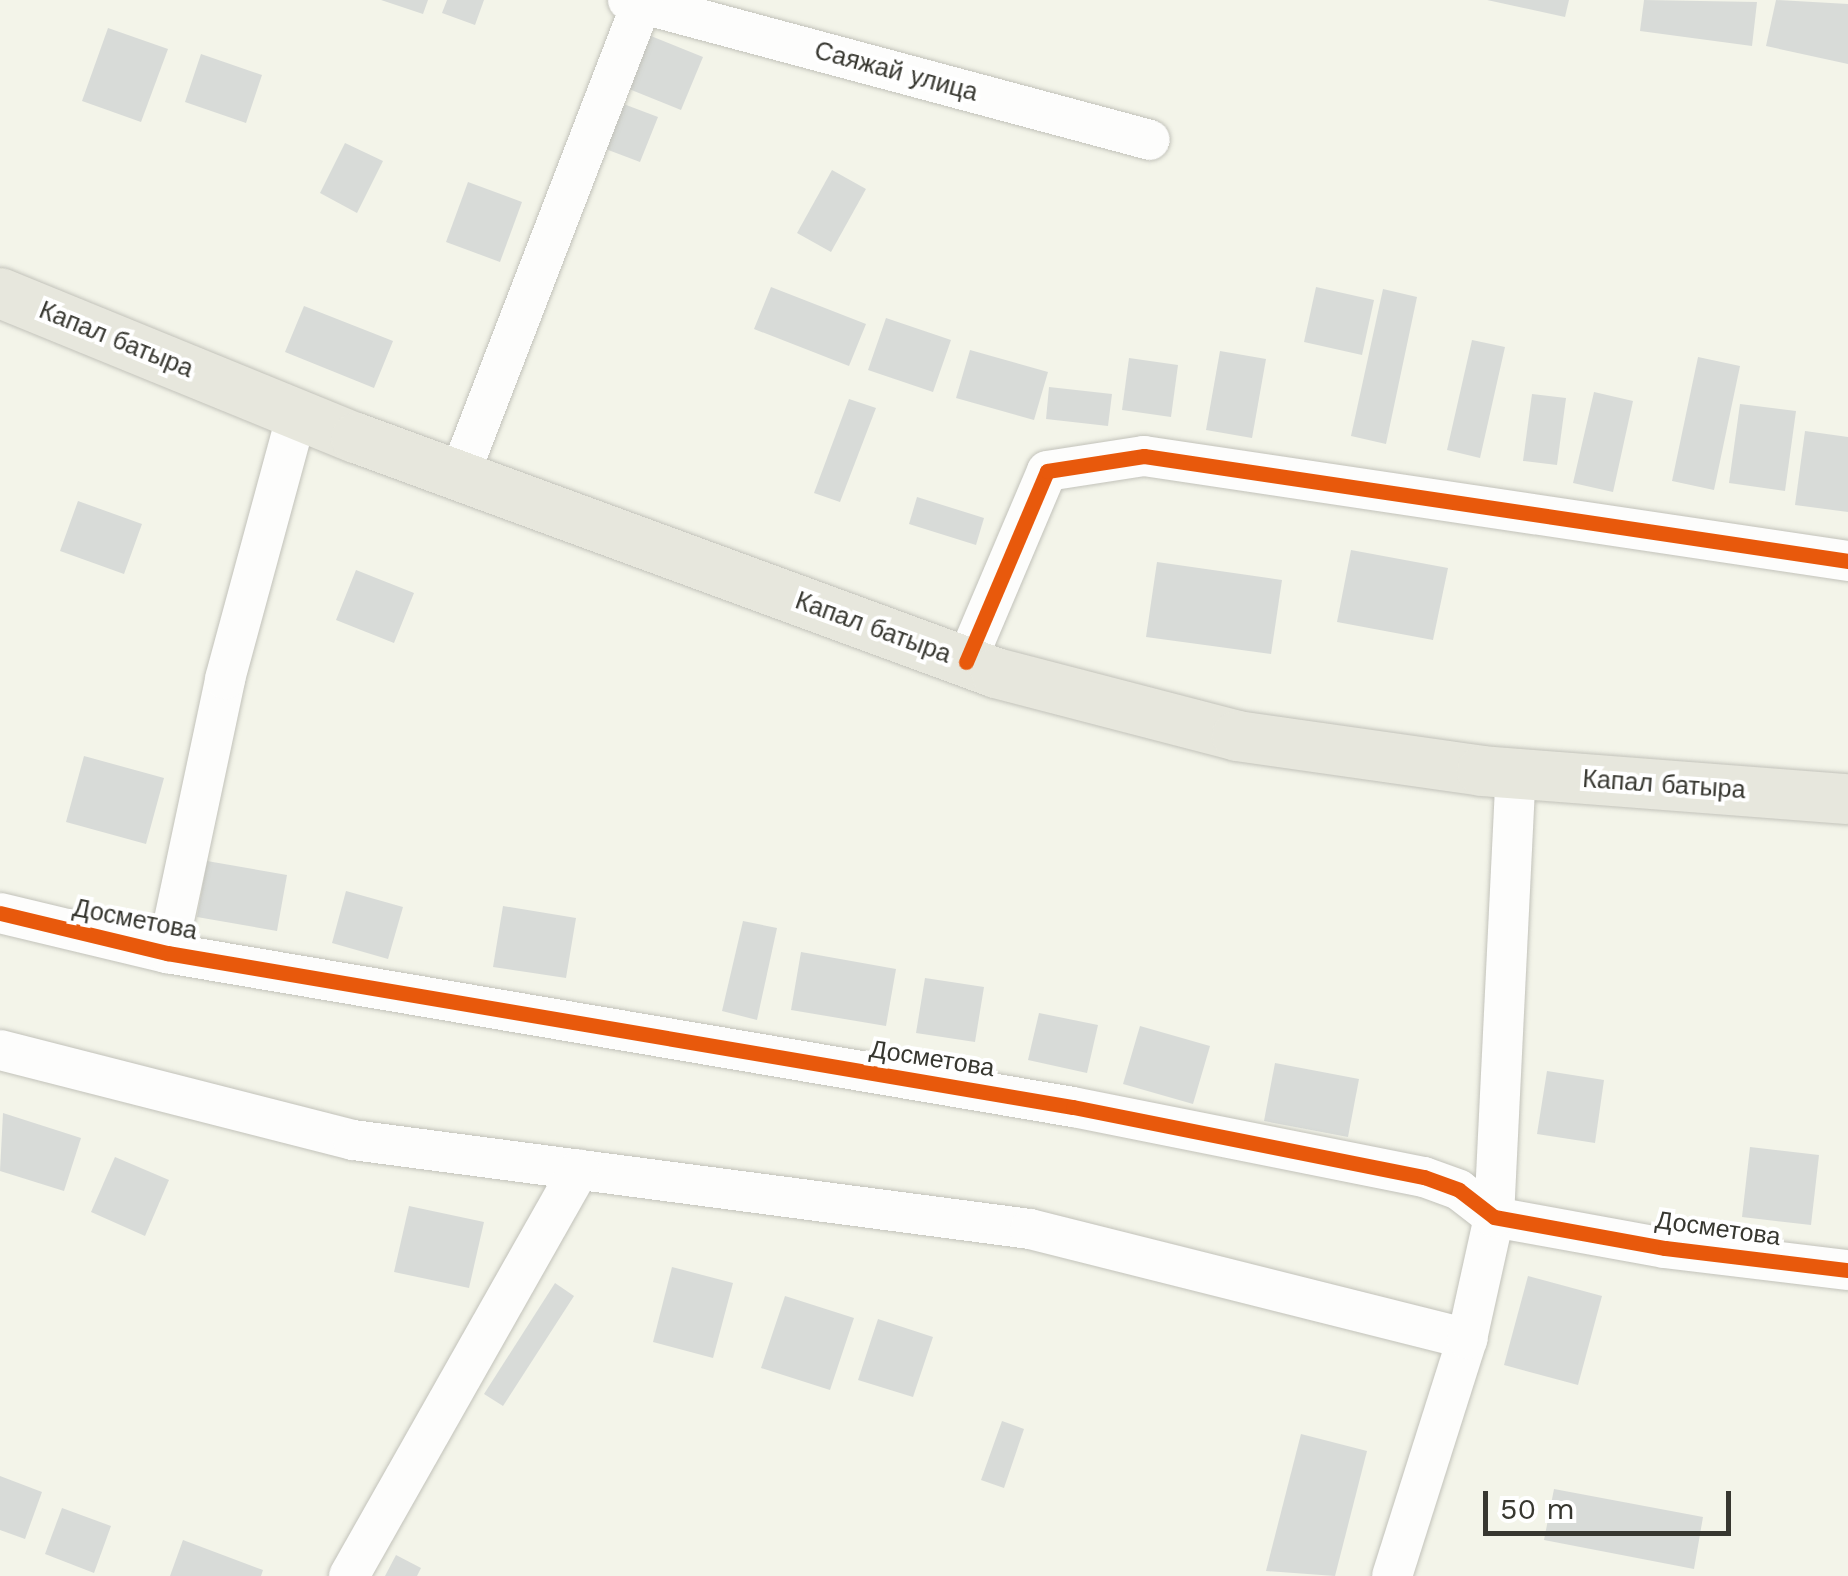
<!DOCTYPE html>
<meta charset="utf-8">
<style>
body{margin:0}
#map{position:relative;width:1848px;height:1576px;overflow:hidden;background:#f3f4e9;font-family:"Work Sans",sans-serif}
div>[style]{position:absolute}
.building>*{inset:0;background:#d8dbd8}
.roads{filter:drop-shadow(0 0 2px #c2c2ba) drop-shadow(0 0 2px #c2c2ba)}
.minor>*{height:40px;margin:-20px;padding:0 20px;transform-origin:20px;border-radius:20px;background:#fdfdfc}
.major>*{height:50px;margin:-25px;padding:0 25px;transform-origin:25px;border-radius:25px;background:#e7e7dd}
.cycleway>*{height:15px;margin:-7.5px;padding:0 7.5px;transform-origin:7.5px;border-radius:7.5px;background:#e8590c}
span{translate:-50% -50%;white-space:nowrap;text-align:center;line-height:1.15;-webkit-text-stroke:8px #fff;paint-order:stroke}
.street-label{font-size:25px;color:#373730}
.scale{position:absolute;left:1483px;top:1491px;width:248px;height:45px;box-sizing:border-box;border:5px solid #373730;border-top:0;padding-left:12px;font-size:30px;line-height:35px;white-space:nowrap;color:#373730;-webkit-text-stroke:8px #fff;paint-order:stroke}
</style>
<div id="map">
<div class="building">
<div style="clip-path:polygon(381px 0,428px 0,423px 14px)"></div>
<div style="clip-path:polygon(447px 0,484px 0,475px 25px,442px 13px)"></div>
<div style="clip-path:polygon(1487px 0,1569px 0,1565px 17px)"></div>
<div style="clip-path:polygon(1644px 0,1757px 2px,1752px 46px,1640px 31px)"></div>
<div style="clip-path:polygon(1776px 0,1848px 4px,1848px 64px,1766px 46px)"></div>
<div style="clip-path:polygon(108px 28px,168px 49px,141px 122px,82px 101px)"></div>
<div style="clip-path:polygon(646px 34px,703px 57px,681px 110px,624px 87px)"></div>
<div style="clip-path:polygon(201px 54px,262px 75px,246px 123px,185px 102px)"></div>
<div style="clip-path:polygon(613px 100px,658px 117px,640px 162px,595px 145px)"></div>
<div style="clip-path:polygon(345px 143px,383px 161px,357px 213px,320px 193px)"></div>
<div style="clip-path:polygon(832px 170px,866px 189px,831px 252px,797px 233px)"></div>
<div style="clip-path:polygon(468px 182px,522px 202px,500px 262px,446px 242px)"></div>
<div style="clip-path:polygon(771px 287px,866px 324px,849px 366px,754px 329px)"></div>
<div style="clip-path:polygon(1316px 287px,1374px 300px,1362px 355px,1304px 342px)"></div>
<div style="clip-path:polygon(1383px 289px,1417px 297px,1386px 444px,1351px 436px)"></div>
<div style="clip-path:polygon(304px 306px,393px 341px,374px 388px,285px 352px)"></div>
<div style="clip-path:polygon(886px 318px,951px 340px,933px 392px,868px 370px)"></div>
<div style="clip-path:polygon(1472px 340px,1505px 347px,1480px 458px,1447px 450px)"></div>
<div style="clip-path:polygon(970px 350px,1048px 372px,1034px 420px,956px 398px)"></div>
<div style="clip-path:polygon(1220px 351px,1266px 359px,1252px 438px,1206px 430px)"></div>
<div style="clip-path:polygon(1698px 357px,1740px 366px,1714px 490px,1672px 481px)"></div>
<div style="clip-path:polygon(1129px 358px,1178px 365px,1171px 417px,1122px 410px)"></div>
<div style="clip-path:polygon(1049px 387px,1112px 394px,1108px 426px,1046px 419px)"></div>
<div style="clip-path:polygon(1594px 392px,1633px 401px,1613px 492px,1573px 483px)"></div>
<div style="clip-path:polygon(1532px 394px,1566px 398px,1557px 465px,1523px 461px)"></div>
<div style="clip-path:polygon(849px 399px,876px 408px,840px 502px,814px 493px)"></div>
<div style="clip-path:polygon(1740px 404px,1796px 411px,1785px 491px,1729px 483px)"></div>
<div style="clip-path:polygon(1805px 431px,1848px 437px,1848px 512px,1795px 505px)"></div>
<div style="clip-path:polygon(917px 497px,984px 518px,976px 545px,909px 524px)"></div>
<div style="clip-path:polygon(78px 501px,142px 524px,124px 574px,60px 551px)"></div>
<div style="clip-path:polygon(1351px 550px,1448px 568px,1433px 640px,1337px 622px)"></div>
<div style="clip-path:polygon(1157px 562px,1282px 580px,1271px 654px,1146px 637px)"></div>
<div style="clip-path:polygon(356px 570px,414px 593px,394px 643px,336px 620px)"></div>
<div style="clip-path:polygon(84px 756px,164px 778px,146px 844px,66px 822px)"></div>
<div style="clip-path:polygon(207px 861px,287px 875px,277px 931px,197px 917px)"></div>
<div style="clip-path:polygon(346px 891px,403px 907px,388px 959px,332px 943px)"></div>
<div style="clip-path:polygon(503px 906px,576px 918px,566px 978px,493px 967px)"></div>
<div style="clip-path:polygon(743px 921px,777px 928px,757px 1020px,722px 1011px)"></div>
<div style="clip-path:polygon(801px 952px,896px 969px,886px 1026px,791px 1010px)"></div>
<div style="clip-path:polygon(925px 978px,984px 987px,975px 1042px,916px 1033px)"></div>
<div style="clip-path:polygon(1039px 1013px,1098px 1025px,1087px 1073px,1028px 1060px)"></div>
<div style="clip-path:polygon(1140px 1026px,1210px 1046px,1193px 1104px,1123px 1084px)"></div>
<div style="clip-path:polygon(1275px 1063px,1359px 1079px,1348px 1137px,1264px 1121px)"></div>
<div style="clip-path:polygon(1547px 1071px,1604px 1080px,1595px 1143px,1537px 1134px)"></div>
<div style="clip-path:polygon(3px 1113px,81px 1138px,64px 1191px,0 1171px)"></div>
<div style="clip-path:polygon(1750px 1147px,1819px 1155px,1811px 1225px,1742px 1217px)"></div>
<div style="clip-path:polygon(115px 1157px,169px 1180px,145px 1236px,91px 1212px)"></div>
<div style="clip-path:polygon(409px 1206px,484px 1222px,469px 1288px,394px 1272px)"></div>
<div style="clip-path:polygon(672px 1267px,733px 1283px,713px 1358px,653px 1342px)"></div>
<div style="clip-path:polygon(1528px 1276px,1602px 1296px,1578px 1385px,1504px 1365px)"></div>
<div style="clip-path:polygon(555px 1283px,574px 1296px,503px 1406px,484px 1394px)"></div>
<div style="clip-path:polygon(785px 1296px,854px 1318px,830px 1390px,761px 1368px)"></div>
<div style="clip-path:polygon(878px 1319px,933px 1337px,913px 1397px,858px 1380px)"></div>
<div style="clip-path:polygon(1002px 1421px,1024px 1429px,1004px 1488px,981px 1480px)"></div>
<div style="clip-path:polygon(1301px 1434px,1367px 1451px,1335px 1576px,1266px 1571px)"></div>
<div style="clip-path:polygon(0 1476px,42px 1492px,25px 1539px,0 1530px)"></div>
<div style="clip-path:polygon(1554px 1489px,1703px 1517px,1694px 1569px,1544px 1540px)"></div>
<div style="clip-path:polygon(62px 1508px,111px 1526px,94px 1573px,45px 1554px)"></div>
<div style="clip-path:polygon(183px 1540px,263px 1570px,261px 1576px,170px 1576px)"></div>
<div style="clip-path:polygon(396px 1555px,421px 1568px,417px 1576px,385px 1576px)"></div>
</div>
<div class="roads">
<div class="minor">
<div style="left:628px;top:0;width:540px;rotate:15.01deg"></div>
<div style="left:459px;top:476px;width:510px;rotate:-68.87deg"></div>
<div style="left:966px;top:662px;width:207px;rotate:-67deg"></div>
<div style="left:1047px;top:471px;width:98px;rotate:-8.8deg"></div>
<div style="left:1144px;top:456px;width:712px;rotate:8.48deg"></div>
<div style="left:0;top:913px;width:172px;rotate:13.5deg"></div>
<div style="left:167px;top:953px;width:919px;rotate:9.65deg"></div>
<div style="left:1073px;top:1107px;width:358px;rotate:11.3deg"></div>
<div style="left:1424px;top:1177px;width:37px;rotate:20deg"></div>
<div style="left:1459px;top:1190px;width:44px;rotate:37.6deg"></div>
<div style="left:1494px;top:1217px;width:174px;rotate:10.3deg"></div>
<div style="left:1665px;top:1248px;width:184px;rotate:6.9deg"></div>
<div style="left:167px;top:953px;width:280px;rotate:-78deg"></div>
<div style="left:225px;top:679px;width:275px;rotate:-74.8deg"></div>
<div style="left:0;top:1050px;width:364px;rotate:14.3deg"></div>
<div style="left:353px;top:1140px;width:683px;rotate:7.49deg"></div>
<div style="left:1030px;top:1229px;width:451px;rotate:14.1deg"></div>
<div style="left:349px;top:1576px;width:467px;rotate:-60.5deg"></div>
<div style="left:1392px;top:1576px;width:249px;rotate:-72.4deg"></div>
<div style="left:1467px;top:1339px;width:125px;rotate:-77.5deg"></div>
<div style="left:1494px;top:1217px;width:444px;rotate:-87.2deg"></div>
</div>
<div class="major">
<div style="left:0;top:293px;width:384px;rotate:22.2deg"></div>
<div style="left:356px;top:438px;width:682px;rotate:20.16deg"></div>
<div style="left:996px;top:673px;width:249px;rotate:14.6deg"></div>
<div style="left:1237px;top:736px;width:247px;rotate:8.1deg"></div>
<div style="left:1482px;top:771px;width:367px;rotate:4.4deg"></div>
</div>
</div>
<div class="cycleway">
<div style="left:966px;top:662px;width:207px;rotate:-67deg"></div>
<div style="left:1047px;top:471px;width:98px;rotate:-8.8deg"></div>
<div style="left:1144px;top:456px;width:712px;rotate:8.48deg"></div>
<div style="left:0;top:913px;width:172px;rotate:13.5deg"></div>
<div style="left:167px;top:953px;width:919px;rotate:9.65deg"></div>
<div style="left:1073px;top:1107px;width:358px;rotate:11.3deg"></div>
<div style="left:1424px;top:1177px;width:37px;rotate:20deg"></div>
<div style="left:1459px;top:1190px;width:44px;rotate:37.6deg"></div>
<div style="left:1494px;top:1217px;width:174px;rotate:10.3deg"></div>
<div style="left:1665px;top:1248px;width:184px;rotate:6.9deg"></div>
</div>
<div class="street-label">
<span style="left:896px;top:72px;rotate:15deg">Саяжай улица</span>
<span style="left:116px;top:340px;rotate:22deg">Капал батыра</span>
<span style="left:873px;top:628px;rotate:20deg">Капал батыра</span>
<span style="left:1664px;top:785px;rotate:4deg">Капал батыра</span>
<span style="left:135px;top:920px;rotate:11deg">Досметова</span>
<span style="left:932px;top:1059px;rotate:9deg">Досметова</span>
<span style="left:1718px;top:1229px;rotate:8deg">Досметова</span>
</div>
<div class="scale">50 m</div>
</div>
